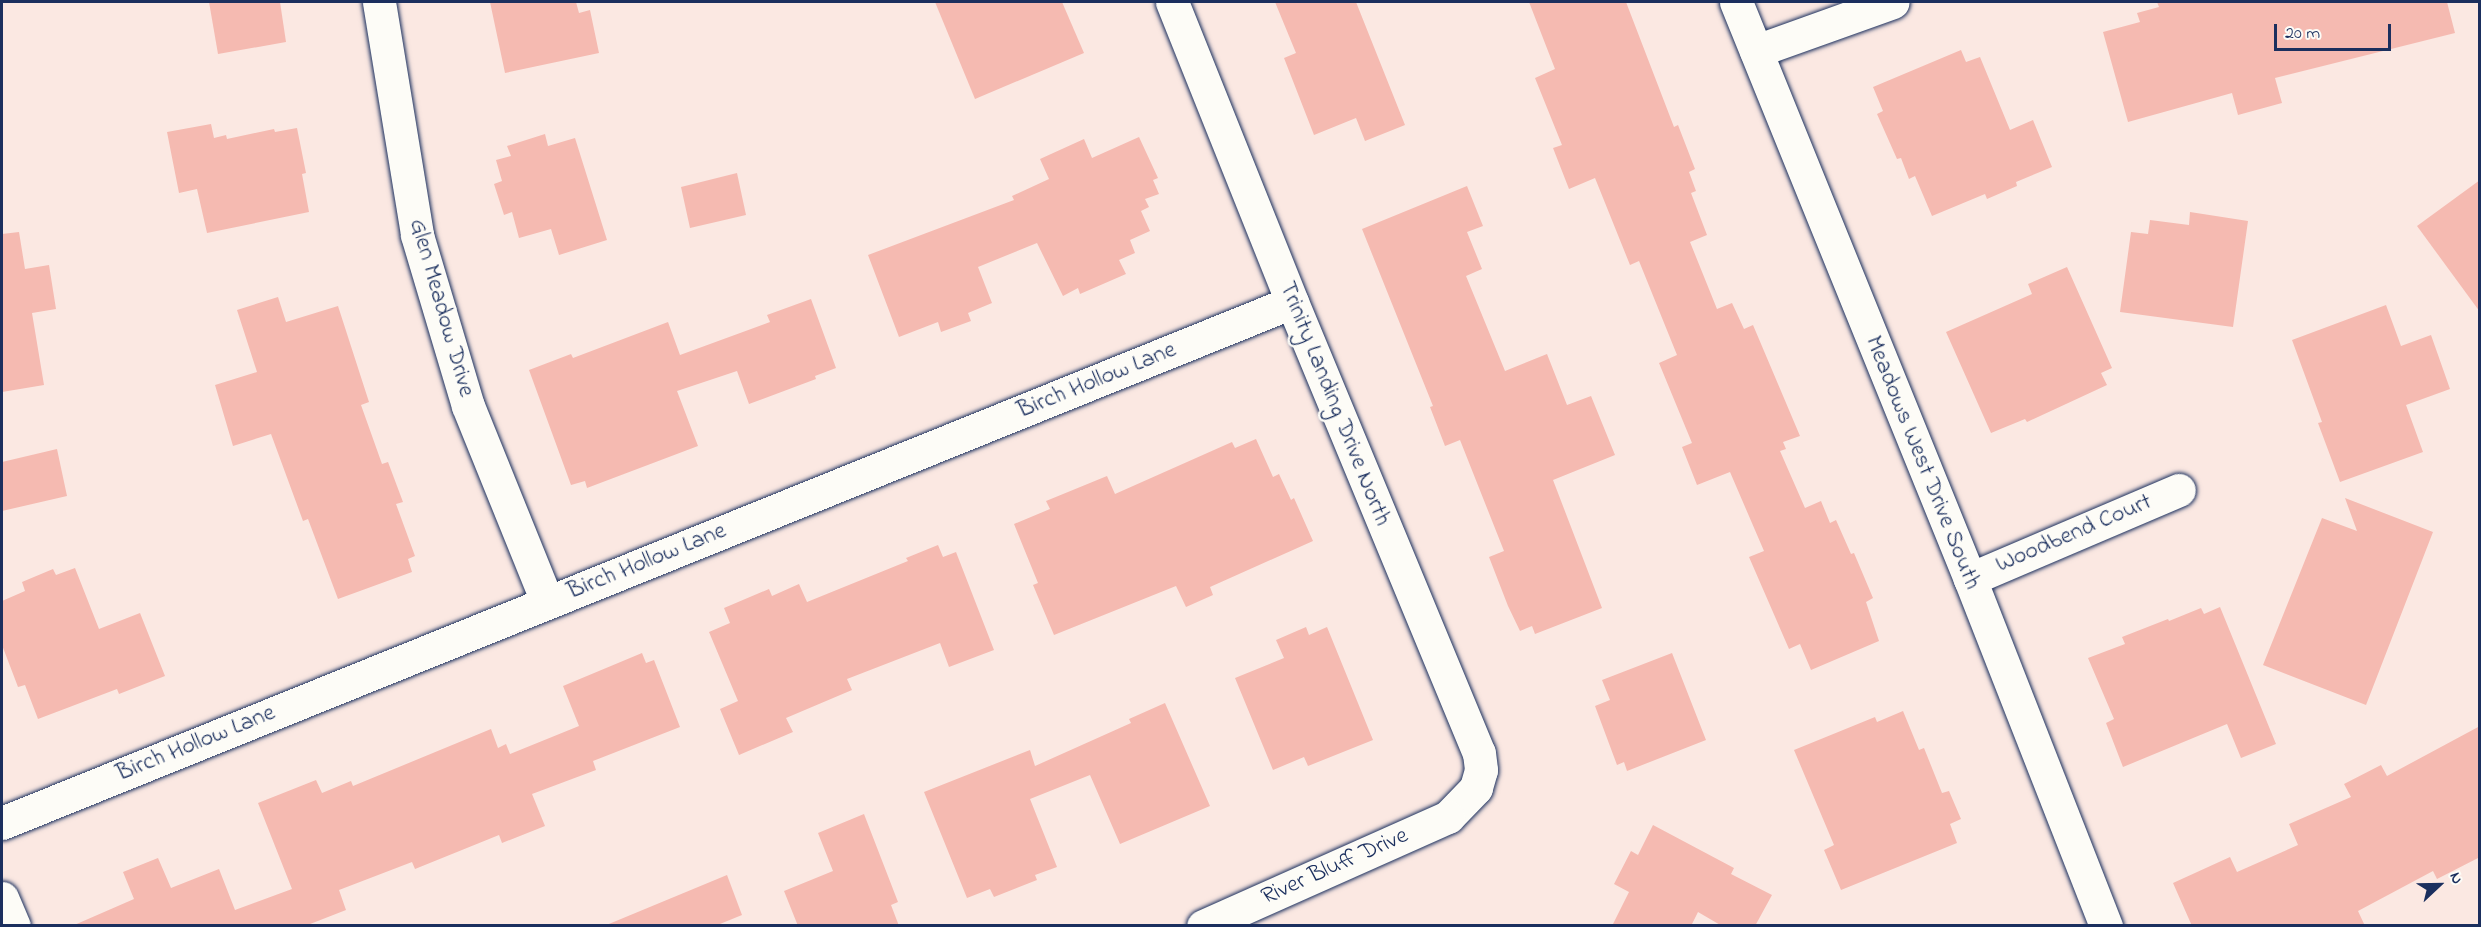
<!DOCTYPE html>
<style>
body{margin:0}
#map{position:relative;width:2481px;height:927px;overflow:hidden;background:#fbe8e2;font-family:"Indie Flower",sans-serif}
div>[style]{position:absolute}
.building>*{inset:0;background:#f5bab1}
.roads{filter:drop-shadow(0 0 2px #1b2f5e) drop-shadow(0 0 2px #1b2f5e)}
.minor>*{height:33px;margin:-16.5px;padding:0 16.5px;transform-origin:16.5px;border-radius:16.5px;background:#fdfcf7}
span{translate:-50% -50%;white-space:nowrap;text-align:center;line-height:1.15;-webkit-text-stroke:5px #fdfcf7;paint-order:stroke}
.street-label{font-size:24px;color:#1b2f5e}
.frame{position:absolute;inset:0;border:3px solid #1b2f5e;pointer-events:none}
.north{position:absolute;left:2409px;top:855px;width:60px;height:60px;-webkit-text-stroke:4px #fdfcf7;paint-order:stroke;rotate:68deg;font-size:16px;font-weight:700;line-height:24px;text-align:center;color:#1b2f5e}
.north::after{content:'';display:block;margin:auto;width:21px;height:27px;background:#1b2f5e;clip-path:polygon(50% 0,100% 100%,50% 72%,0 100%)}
.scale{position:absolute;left:2274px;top:24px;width:117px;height:27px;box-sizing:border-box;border:3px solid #1b2f5e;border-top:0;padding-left:8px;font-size:18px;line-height:21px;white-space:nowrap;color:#1b2f5e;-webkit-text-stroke:4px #fdfcf7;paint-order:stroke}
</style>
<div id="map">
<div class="building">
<div style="clip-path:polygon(209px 2px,280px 2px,286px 42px,218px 54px)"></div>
<div style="clip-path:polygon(490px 2px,576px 2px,579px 13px,590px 10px,599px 53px,505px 73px)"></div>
<div style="clip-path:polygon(935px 2px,1062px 2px,1084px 53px,975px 99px)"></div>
<div style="clip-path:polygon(1275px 2px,1356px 2px,1405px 125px,1365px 141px,1356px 118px,1314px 135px,1284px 58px,1296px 53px)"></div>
<div style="clip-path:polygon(1529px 2px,1626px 2px,1674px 127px,1678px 125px,1695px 169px,1689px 172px,1696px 191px,1691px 193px,1707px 235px,1690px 242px,1717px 309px,1732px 303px,1744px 329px,1753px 325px,1800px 436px,1783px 442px,1786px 449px,1780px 451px,1805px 508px,1821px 501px,1830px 523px,1836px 520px,1851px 554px,1854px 553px,1873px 598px,1866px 602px,1879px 641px,1811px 670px,1800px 644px,1789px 649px,1749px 557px,1764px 551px,1730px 472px,1697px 485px,1682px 447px,1692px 443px,1659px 363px,1677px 355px,1639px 261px,1630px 265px,1595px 178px,1569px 189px,1553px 148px,1562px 145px,1535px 78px,1555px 69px)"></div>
<div style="clip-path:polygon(2157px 2px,2447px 2px,2455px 33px,2275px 78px,2282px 103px,2238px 115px,2232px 93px,2128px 122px,2103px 32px,2140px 22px,2137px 13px,2159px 7px)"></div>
<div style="clip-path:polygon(1961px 50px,1966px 62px,1980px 57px,2010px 130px,2033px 120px,2052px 167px,2016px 182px,2017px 186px,1987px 199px,1985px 194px,1932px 216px,1915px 176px,1909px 179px,1901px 158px,1897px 159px,1877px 114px,1883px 111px,1873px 87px)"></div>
<div style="clip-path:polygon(211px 124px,214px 138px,226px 135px,227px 139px,274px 129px,275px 132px,297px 128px,306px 173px,302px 174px,309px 212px,207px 233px,197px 189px,179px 193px,167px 132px)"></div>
<div style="clip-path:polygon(545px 134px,548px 146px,575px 138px,607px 240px,559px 255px,551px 229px,519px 238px,512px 212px,504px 215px,494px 184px,502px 181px,496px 160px,511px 156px,507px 146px)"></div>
<div style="clip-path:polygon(1139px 137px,1158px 178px,1153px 180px,1159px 194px,1145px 199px,1149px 207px,1141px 211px,1150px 231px,1130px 240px,1135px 253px,1119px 260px,1126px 274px,1080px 294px,1078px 288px,1063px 296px,1037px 243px,978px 267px,992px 303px,968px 313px,971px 321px,941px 332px,938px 322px,899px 337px,868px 255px,1014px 200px,1012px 196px,1049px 179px,1040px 159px,1084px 139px,1092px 158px)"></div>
<div style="clip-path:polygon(737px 173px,746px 215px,690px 228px,681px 187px)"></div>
<div style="clip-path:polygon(2480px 180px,2480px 312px,2417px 226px)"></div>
<div style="clip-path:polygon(1467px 186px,1483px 226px,1467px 232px,1482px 269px,1466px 276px,1505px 371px,1547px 354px,1567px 405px,1591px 396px,1615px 455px,1553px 480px,1602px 608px,1535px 634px,1532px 626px,1520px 631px,1508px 606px,1489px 557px,1504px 551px,1460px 440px,1445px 446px,1430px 407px,1433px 406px,1362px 229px)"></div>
<div style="clip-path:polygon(2190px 212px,2248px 221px,2233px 327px,2120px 312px,2131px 232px,2148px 234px,2150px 220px,2189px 225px)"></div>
<div style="clip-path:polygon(19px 232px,25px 269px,49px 265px,56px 309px,32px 313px,44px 385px,2px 392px,2px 234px)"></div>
<div style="clip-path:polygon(2067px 267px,2112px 368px,2101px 373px,2107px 385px,2027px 422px,2025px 419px,1991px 433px,1946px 332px,2032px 294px,2028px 284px)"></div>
<div style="clip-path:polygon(278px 297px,286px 322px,338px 306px,369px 402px,361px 405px,382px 464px,388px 462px,403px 502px,396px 504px,415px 556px,408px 559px,412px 572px,338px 599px,308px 519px,303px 521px,271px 434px,233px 446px,215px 385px,257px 372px,237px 310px)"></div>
<div style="clip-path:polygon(811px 299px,836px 368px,815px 376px,816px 379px,749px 404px,737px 371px,677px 391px,698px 446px,587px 488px,585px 481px,571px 485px,529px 370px,571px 354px,573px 358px,668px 322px,680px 355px,770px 322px,767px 315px)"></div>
<div style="clip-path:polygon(2386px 305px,2401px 346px,2431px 335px,2450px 389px,2406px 405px,2423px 452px,2340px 482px,2318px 423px,2322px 422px,2292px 340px)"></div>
<div style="clip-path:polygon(1256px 439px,1273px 477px,1279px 474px,1291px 500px,1294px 498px,1313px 541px,1210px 587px,1213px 595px,1186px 607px,1176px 586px,1054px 635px,1033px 585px,1038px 583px,1014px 524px,1050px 509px,1046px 501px,1107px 476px,1115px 494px,1232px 442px,1235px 448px)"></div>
<div style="clip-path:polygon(57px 449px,67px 496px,2px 511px,2px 462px)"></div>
<div style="clip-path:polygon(2345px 498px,2433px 532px,2366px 705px,2263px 665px,2322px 518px,2357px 531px)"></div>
<div style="clip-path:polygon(938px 545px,943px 557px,956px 552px,994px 650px,949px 667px,940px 643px,847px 679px,852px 690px,786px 718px,793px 732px,739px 755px,720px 709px,738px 701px,709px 632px,730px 623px,724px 608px,769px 589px,772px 596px,799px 584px,807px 602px,908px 561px,906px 558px)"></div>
<div style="clip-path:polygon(75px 568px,99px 629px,140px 613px,165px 676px,119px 694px,117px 689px,38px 719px,25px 685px,18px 687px,2px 645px,2px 601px,25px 591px,22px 582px,53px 569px,56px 575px)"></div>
<div style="clip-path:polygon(2220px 607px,2276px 744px,2241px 758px,2227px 724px,2123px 767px,2106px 723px,2114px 719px,2088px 658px,2125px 644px,2122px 637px,2168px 619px,2169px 621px,2201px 608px,2204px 614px)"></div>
<div style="clip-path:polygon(1306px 627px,1309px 635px,1327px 627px,1373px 740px,1308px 766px,1304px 757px,1273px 770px,1235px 678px,1284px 658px,1276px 640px)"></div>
<div style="clip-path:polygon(642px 653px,646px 663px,654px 660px,680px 727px,593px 761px,596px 770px,532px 794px,545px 826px,502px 843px,499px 835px,415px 869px,412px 862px,339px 890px,346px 910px,305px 926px,72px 926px,134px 899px,123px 872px,158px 858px,171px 888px,219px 869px,235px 910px,292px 889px,258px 803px,316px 780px,322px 793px,351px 781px,353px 786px,491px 729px,498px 748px,506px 744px,510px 754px,579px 726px,563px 686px)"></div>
<div style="clip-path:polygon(1672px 653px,1706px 740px,1627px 771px,1624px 762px,1617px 765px,1595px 706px,1610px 700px,1602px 680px)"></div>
<div style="clip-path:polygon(1165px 703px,1210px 806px,1120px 844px,1090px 775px,1030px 799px,1057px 867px,1035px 875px,1037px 880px,994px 897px,990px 889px,967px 898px,924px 792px,1030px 750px,1035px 766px,1131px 723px,1129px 719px)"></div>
<div style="clip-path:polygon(1903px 711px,1919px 750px,1924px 748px,1942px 793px,1949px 791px,1961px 819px,1950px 824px,1957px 843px,1841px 890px,1824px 850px,1834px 845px,1794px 750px,1875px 717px,1877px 722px)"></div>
<div style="clip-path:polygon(2480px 726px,2480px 857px,2437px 879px,2433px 871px,2358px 911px,2365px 926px,2192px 926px,2173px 883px,2230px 857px,2237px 872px,2298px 845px,2289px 824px,2351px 797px,2344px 784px,2381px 765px,2387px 776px)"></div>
<div style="clip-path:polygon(864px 814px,898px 902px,891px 905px,899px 926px,798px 926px,784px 891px,833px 871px,818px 833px)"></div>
<div style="clip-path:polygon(1653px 825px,1734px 868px,1731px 874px,1772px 895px,1755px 926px,1722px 926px,1698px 912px,1691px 926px,1612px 926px,1629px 892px,1614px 884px,1631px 851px,1638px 855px)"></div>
<div style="clip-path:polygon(727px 875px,742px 915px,715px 926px,604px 926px)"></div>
</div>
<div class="roads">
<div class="minor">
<div style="left:379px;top:2px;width:236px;rotate:80.7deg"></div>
<div style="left:417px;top:235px;width:178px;rotate:73.4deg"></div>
<div style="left:468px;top:406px;width:211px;rotate:68deg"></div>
<div style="left:1172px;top:2px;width:323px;rotate:68.2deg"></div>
<div style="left:1292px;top:302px;width:488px;rotate:67.5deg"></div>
<div style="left:1479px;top:753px;width:17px;rotate:83deg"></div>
<div style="left:1481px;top:770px;width:19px;rotate:106deg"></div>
<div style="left:1476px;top:788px;width:40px;rotate:134deg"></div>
<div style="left:1448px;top:817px;width:268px;rotate:156deg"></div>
<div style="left:1736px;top:2px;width:623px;rotate:67.93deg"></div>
<div style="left:1970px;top:579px;width:373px;rotate:68.6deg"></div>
<div style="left:1756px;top:51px;width:145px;rotate:-19.7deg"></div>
<div style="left:1970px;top:579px;width:227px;rotate:-23.1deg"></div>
<div style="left:2px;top:823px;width:1391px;rotate:-21.99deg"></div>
<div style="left:2px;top:898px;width:30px;rotate:67deg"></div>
</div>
</div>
<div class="street-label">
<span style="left:441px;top:308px;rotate:74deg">Glen Meadow Drive</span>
<span style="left:1097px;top:381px;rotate:-22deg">Birch Hollow Lane</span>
<span style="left:1334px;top:404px;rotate:68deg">Trinity Landing Drive North</span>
<span style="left:1922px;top:463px;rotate:68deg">Meadows West Drive South</span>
<span style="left:2074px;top:534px;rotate:-23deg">Woodbend Court</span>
<span style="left:647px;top:562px;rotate:-22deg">Birch Hollow Lane</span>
<span style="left:196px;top:744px;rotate:-22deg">Birch Hollow Lane</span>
<span style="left:1335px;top:867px;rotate:-24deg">River Bluff Drive</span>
</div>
<div class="frame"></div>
<div class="north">N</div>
<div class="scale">20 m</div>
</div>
